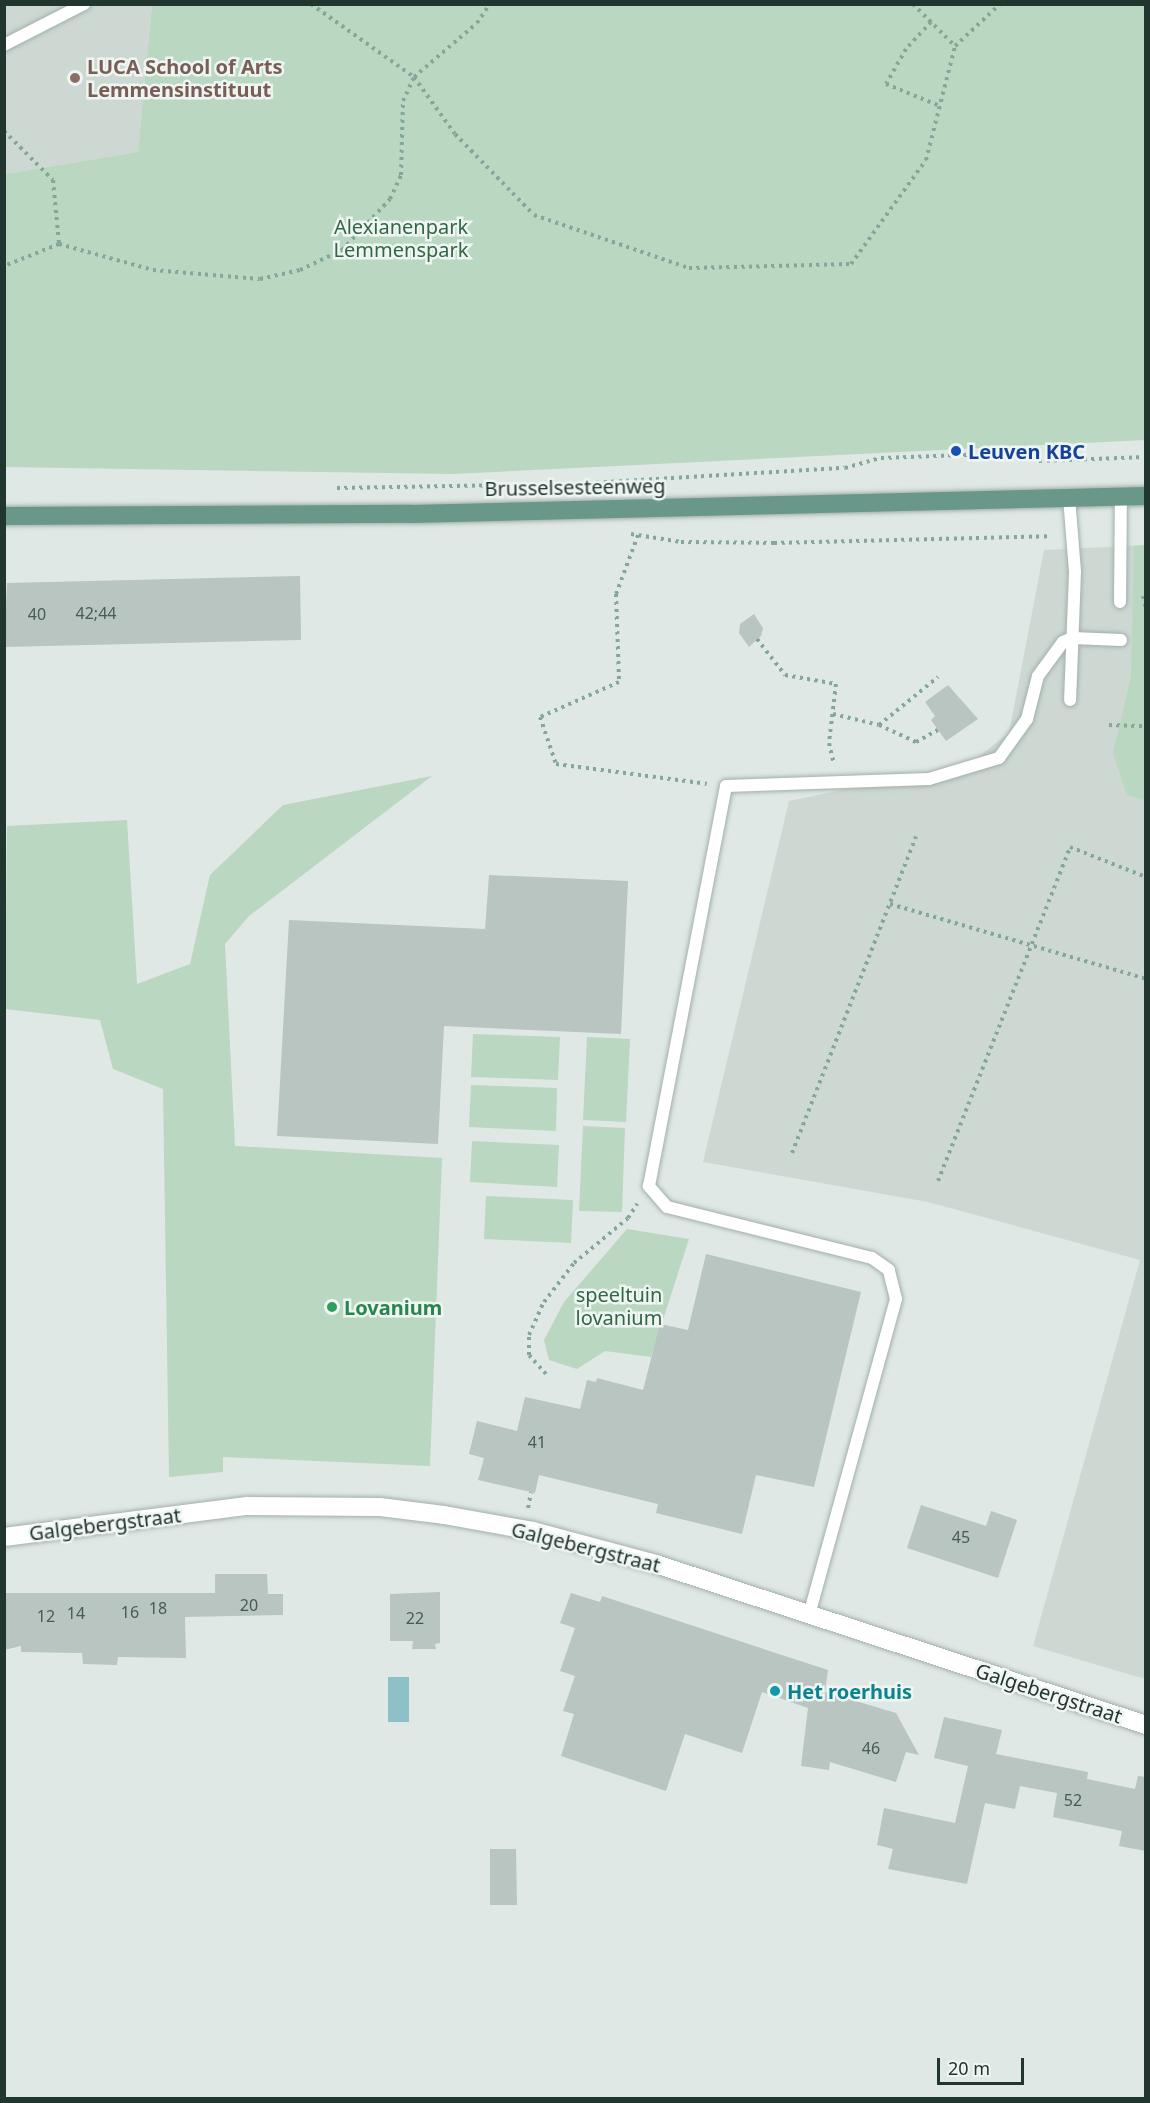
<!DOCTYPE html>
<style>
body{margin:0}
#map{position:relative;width:1150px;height:2103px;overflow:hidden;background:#dfe8e4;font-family:"Noto Sans",sans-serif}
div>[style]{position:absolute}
.built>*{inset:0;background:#cdd8d3}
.green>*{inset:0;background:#bad7c1}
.water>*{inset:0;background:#8dc0c7}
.building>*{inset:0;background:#b8c5c0}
.path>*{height:4px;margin-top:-2px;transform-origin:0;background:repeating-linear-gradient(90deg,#83a89b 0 3px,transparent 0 7.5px)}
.roads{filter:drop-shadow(0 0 2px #a3afaa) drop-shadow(0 0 2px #a3afaa)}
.service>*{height:12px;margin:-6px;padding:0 6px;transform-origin:6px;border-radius:6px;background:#fff}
.minor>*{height:18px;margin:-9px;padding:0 9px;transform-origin:9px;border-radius:9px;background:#fff}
.primary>*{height:18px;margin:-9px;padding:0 9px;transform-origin:9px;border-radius:9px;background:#69988b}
.dots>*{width:16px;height:16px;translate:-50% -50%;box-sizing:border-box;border:3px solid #eff5f2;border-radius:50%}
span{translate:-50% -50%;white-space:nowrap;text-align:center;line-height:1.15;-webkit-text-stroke:5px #eff5f2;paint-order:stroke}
.number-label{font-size:16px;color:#485a54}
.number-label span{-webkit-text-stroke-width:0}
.education-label{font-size:20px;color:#785e54;font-weight:700}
.left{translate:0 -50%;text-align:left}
.park-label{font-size:20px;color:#326745}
.transit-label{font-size:20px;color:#164399;font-weight:700}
.street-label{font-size:20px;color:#223630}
.leisure-label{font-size:20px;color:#27864d;font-weight:700}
.culture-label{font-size:20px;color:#0d838f;font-weight:700}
.frame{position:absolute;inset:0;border:6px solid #223630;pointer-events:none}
.scale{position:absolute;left:937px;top:2058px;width:87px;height:27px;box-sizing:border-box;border:3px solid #223630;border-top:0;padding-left:8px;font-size:18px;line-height:21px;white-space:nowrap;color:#223630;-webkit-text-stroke:4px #eff5f2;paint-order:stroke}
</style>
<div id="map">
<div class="built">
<div style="clip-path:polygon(5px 5px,152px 5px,138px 152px,5px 174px)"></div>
<div style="clip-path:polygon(1145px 545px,1145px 1679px,1033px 1646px,1140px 1260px,928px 1202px,703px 1162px,789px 801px,970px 763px,1009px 733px,1044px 550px)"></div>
</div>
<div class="green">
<div style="clip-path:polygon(152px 5px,1145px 5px,1145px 440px,454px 474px,5px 467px,5px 174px,138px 152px)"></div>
<div style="clip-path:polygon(1145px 545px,1146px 545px,1145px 800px,1127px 795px,1113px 753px,1131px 676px,1134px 546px)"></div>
<div style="clip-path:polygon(432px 776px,249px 916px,225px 944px,235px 1146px,442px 1158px,430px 1466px,223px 1457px,223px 1472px,169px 1477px,163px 1089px,113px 1069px,100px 1020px,5px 1009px,7px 826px,127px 820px,137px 984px,190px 964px,210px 875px,283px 805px)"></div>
<div style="clip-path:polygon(473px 1034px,560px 1037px,558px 1080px,471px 1077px)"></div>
<div style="clip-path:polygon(587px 1037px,630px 1039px,626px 1122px,583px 1120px)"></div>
<div style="clip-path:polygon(471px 1085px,557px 1088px,556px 1131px,469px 1127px)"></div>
<div style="clip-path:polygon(583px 1126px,625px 1128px,622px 1212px,579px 1211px)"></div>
<div style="clip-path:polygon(472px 1141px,559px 1145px,557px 1187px,470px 1182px)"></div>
<div style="clip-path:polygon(486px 1196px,573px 1200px,571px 1243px,484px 1239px)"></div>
<div style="clip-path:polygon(627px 1229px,689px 1239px,651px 1357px,605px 1351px,577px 1369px,549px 1360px,544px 1340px,564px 1302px)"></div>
</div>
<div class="water">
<div style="clip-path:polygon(388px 1677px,409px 1677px,409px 1722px,388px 1722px)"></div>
</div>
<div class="building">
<div style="clip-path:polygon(300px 576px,301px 640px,4px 647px,7px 583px)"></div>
<div style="clip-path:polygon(754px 614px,763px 628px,761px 636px,749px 647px,739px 633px,740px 624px)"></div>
<div style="clip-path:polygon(948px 685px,978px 719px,946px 741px,931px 720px,935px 716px,925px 702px)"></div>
<div style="clip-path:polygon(489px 875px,628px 881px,621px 1034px,444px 1026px,438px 1144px,277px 1136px,289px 920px,485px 929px)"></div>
<div style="clip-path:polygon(706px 1254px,861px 1292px,814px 1487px,756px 1475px,742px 1534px,656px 1513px,658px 1504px,539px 1475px,535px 1493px,478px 1480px,484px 1458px,469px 1454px,477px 1421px,517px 1431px,525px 1397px,580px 1409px,587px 1380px,596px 1382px,597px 1378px,643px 1390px,660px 1324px,688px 1330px)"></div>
<div style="clip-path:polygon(921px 1505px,986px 1526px,991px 1511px,1017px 1520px,998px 1578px,907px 1548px)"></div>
<div style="clip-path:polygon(215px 1574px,267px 1574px,268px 1594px,283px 1594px,283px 1615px,185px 1617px,186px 1658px,118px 1657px,117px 1665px,83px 1664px,82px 1653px,21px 1652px,21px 1646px,4px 1650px,4px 1593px,215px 1593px)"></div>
<div style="clip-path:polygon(440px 1592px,440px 1643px,435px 1644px,436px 1649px,412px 1649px,413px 1641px,390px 1641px,390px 1594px)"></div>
<div style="clip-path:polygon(571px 1593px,600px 1602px,602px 1596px,828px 1670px,825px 1692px,896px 1713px,919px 1755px,906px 1752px,896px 1782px,830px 1762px,829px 1770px,801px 1766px,808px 1708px,762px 1692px,742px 1753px,685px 1734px,666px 1791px,561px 1756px,574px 1714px,563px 1711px,575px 1676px,560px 1671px,575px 1628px,560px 1623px)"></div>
<div style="clip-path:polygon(944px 1717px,1002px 1730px,996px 1754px,1088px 1772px,1087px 1779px,1135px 1789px,1138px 1776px,1146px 1777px,1146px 1851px,1119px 1846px,1122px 1831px,1053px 1817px,1057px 1793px,1020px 1786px,1015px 1809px,985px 1803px,967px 1884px,888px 1869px,893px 1849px,877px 1845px,884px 1808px,955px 1823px,968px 1766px,934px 1758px)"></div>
<div style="clip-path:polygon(490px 1849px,516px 1849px,517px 1905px,490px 1905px)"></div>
</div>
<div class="path">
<div style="left:311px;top:4px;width:126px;rotate:35.3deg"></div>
<div style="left:414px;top:77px;width:70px;rotate:54.3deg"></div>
<div style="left:455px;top:134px;width:113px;rotate:45.7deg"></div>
<div style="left:534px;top:215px;width:164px;rotate:18.9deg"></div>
<div style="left:689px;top:268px;width:162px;rotate:-1.4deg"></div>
<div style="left:851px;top:264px;width:128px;rotate:-54.2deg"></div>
<div style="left:926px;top:160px;width:118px;rotate:-75.7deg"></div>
<div style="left:955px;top:46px;width:62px;rotate:-43deg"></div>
<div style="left:913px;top:4px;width:59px;rotate:45deg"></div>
<div style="left:931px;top:22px;width:37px;rotate:133deg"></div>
<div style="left:906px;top:49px;width:40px;rotate:119.7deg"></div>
<div style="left:886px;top:84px;width:58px;rotate:22.2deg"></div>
<div style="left:4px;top:131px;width:69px;rotate:45deg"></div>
<div style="left:53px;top:180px;width:64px;rotate:84.6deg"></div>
<div style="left:59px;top:244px;width:59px;rotate:158.2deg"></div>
<div style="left:59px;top:244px;width:98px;rotate:15.5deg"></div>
<div style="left:153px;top:270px;width:107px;rotate:4.8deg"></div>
<div style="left:260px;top:279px;width:41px;rotate:-12.7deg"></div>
<div style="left:300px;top:270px;width:47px;rotate:-25.5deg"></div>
<div style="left:342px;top:250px;width:70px;rotate:-46.7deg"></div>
<div style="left:390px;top:199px;width:26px;rotate:-65deg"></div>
<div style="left:401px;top:175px;width:74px;rotate:-88.5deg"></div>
<div style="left:403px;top:101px;width:26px;rotate:-65deg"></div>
<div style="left:414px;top:77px;width:83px;rotate:-40.6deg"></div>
<div style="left:477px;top:23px;width:23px;rotate:-56deg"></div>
<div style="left:589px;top:483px;width:256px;rotate:-3.4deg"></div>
<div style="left:845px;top:468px;width:37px;rotate:-16deg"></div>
<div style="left:881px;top:458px;width:137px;rotate:-2.1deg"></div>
<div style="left:1018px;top:453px;width:22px;rotate:21deg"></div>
<div style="left:1039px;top:461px;width:107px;rotate:-2.1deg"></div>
<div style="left:337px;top:488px;width:173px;rotate:-1deg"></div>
<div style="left:631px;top:534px;width:51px;rotate:9.1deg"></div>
<div style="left:681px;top:542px;width:93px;rotate:0.6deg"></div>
<div style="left:774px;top:543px;width:277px;rotate:-1.4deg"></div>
<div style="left:638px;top:535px;width:63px;rotate:110.4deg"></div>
<div style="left:616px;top:594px;width:88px;rotate:88deg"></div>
<div style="left:619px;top:682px;width:86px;rotate:156.1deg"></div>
<div style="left:540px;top:717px;width:50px;rotate:71.2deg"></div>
<div style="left:556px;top:764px;width:152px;rotate:7.5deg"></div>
<div style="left:1143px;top:596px;width:12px;rotate:76deg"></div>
<div style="left:757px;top:639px;width:46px;rotate:52.1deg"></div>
<div style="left:785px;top:675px;width:52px;rotate:10deg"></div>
<div style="left:836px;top:684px;width:59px;rotate:96.8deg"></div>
<div style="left:829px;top:743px;width:22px;rotate:77deg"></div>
<div style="left:833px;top:714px;width:47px;rotate:13.4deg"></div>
<div style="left:879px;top:725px;width:41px;rotate:24.7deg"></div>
<div style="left:916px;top:742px;width:25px;rotate:-29deg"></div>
<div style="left:879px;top:725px;width:76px;rotate:-39.1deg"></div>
<div style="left:1109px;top:725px;width:37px;rotate:2deg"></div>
<div style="left:890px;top:904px;width:267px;rotate:16.3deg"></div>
<div style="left:792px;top:1153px;width:340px;rotate:-68.6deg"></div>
<div style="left:938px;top:1181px;width:359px;rotate:-68.4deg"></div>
<div style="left:1070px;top:847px;width:82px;rotate:21.5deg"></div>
<div style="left:546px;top:1374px;width:25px;rotate:-132deg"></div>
<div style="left:529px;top:1355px;width:20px;rotate:-90deg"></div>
<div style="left:529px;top:1335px;width:36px;rotate:-66deg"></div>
<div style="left:544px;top:1302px;width:49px;rotate:-52.4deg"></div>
<div style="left:574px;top:1263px;width:70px;rotate:-39.8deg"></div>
<div style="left:628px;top:1218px;width:17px;rotate:-57deg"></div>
<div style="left:528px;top:1508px;width:16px;rotate:-79deg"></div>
</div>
<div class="roads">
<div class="service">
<div style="left:4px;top:45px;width:90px;rotate:-27.1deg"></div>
<div style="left:1069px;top:497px;width:75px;rotate:85.4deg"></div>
<div style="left:1075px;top:572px;width:128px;rotate:92.2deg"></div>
<div style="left:1120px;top:602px;width:105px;rotate:-89.5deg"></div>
<div style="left:809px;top:1615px;width:328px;rotate:-74.6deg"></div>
<div style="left:896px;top:1299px;width:30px;rotate:-104deg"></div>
<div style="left:889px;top:1270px;width:21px;rotate:-145deg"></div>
<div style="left:872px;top:1258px;width:211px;rotate:-166deg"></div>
<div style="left:667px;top:1207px;width:28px;rotate:-131deg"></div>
<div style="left:649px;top:1186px;width:407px;rotate:-79.1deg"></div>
<div style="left:726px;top:786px;width:203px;rotate:-2deg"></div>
<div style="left:929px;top:779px;width:73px;rotate:-16.7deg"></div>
<div style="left:999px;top:758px;width:48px;rotate:-54.3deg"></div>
<div style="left:1027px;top:719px;width:44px;rotate:-75.7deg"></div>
<div style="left:1038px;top:676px;width:42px;rotate:-53.7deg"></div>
<div style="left:1063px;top:642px;width:10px;rotate:-24deg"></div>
<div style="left:1072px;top:638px;width:49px;rotate:2.3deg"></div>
</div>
<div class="minor">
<div style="left:4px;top:1537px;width:245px;rotate:-7.3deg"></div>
<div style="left:247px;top:1506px;width:133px;rotate:0.4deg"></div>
<div style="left:380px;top:1507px;width:64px;rotate:7.1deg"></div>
<div style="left:444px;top:1515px;width:90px;rotate:10.2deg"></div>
<div style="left:533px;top:1531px;width:127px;rotate:15deg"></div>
<div style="left:656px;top:1564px;width:516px;rotate:18.19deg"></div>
</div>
<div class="primary">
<div style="left:4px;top:516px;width:407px;rotate:-0.3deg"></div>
<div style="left:411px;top:514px;width:735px;rotate:-1.4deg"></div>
</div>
</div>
<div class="dots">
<div style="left:75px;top:78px;background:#8d6e63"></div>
<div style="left:956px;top:451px;background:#1a4fb4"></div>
<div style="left:332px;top:1307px;background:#2e9e5b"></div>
<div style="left:775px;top:1691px;background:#0f9aa8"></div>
</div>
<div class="number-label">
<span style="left:96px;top:613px">42;44</span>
<span style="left:37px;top:614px">40</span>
<span style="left:537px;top:1442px">41</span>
<span style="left:961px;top:1537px">45</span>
<span style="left:249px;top:1605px">20</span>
<span style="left:158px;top:1608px">18</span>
<span style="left:130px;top:1612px">16</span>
<span style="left:76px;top:1613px">14</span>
<span style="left:46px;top:1616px">12</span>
<span style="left:415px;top:1618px">22</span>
<span style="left:871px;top:1748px">46</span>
<span style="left:1073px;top:1800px">52</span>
</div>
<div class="education-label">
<span class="left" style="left:87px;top:78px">LUCA School of Arts<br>Lemmensinstituut</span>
</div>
<div class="park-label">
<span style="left:401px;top:238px">Alexianenpark<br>Lemmenspark</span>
<span style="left:619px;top:1306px">speeltuin<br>lovanium</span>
</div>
<div class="transit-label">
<span class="left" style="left:968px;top:451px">Leuven KBC</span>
</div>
<div class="street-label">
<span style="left:575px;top:487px;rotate:-1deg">Brusselsesteenweg</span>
<span style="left:105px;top:1524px;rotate:-7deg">Galgebergstraat</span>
<span style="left:586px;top:1547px;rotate:14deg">Galgebergstraat</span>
<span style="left:1049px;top:1693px;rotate:18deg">Galgebergstraat</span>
</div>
<div class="leisure-label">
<span class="left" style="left:344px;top:1307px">Lovanium</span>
</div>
<div class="culture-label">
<span class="left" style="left:787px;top:1691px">Het roerhuis</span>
</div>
<div class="frame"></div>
<div class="scale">20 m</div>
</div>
